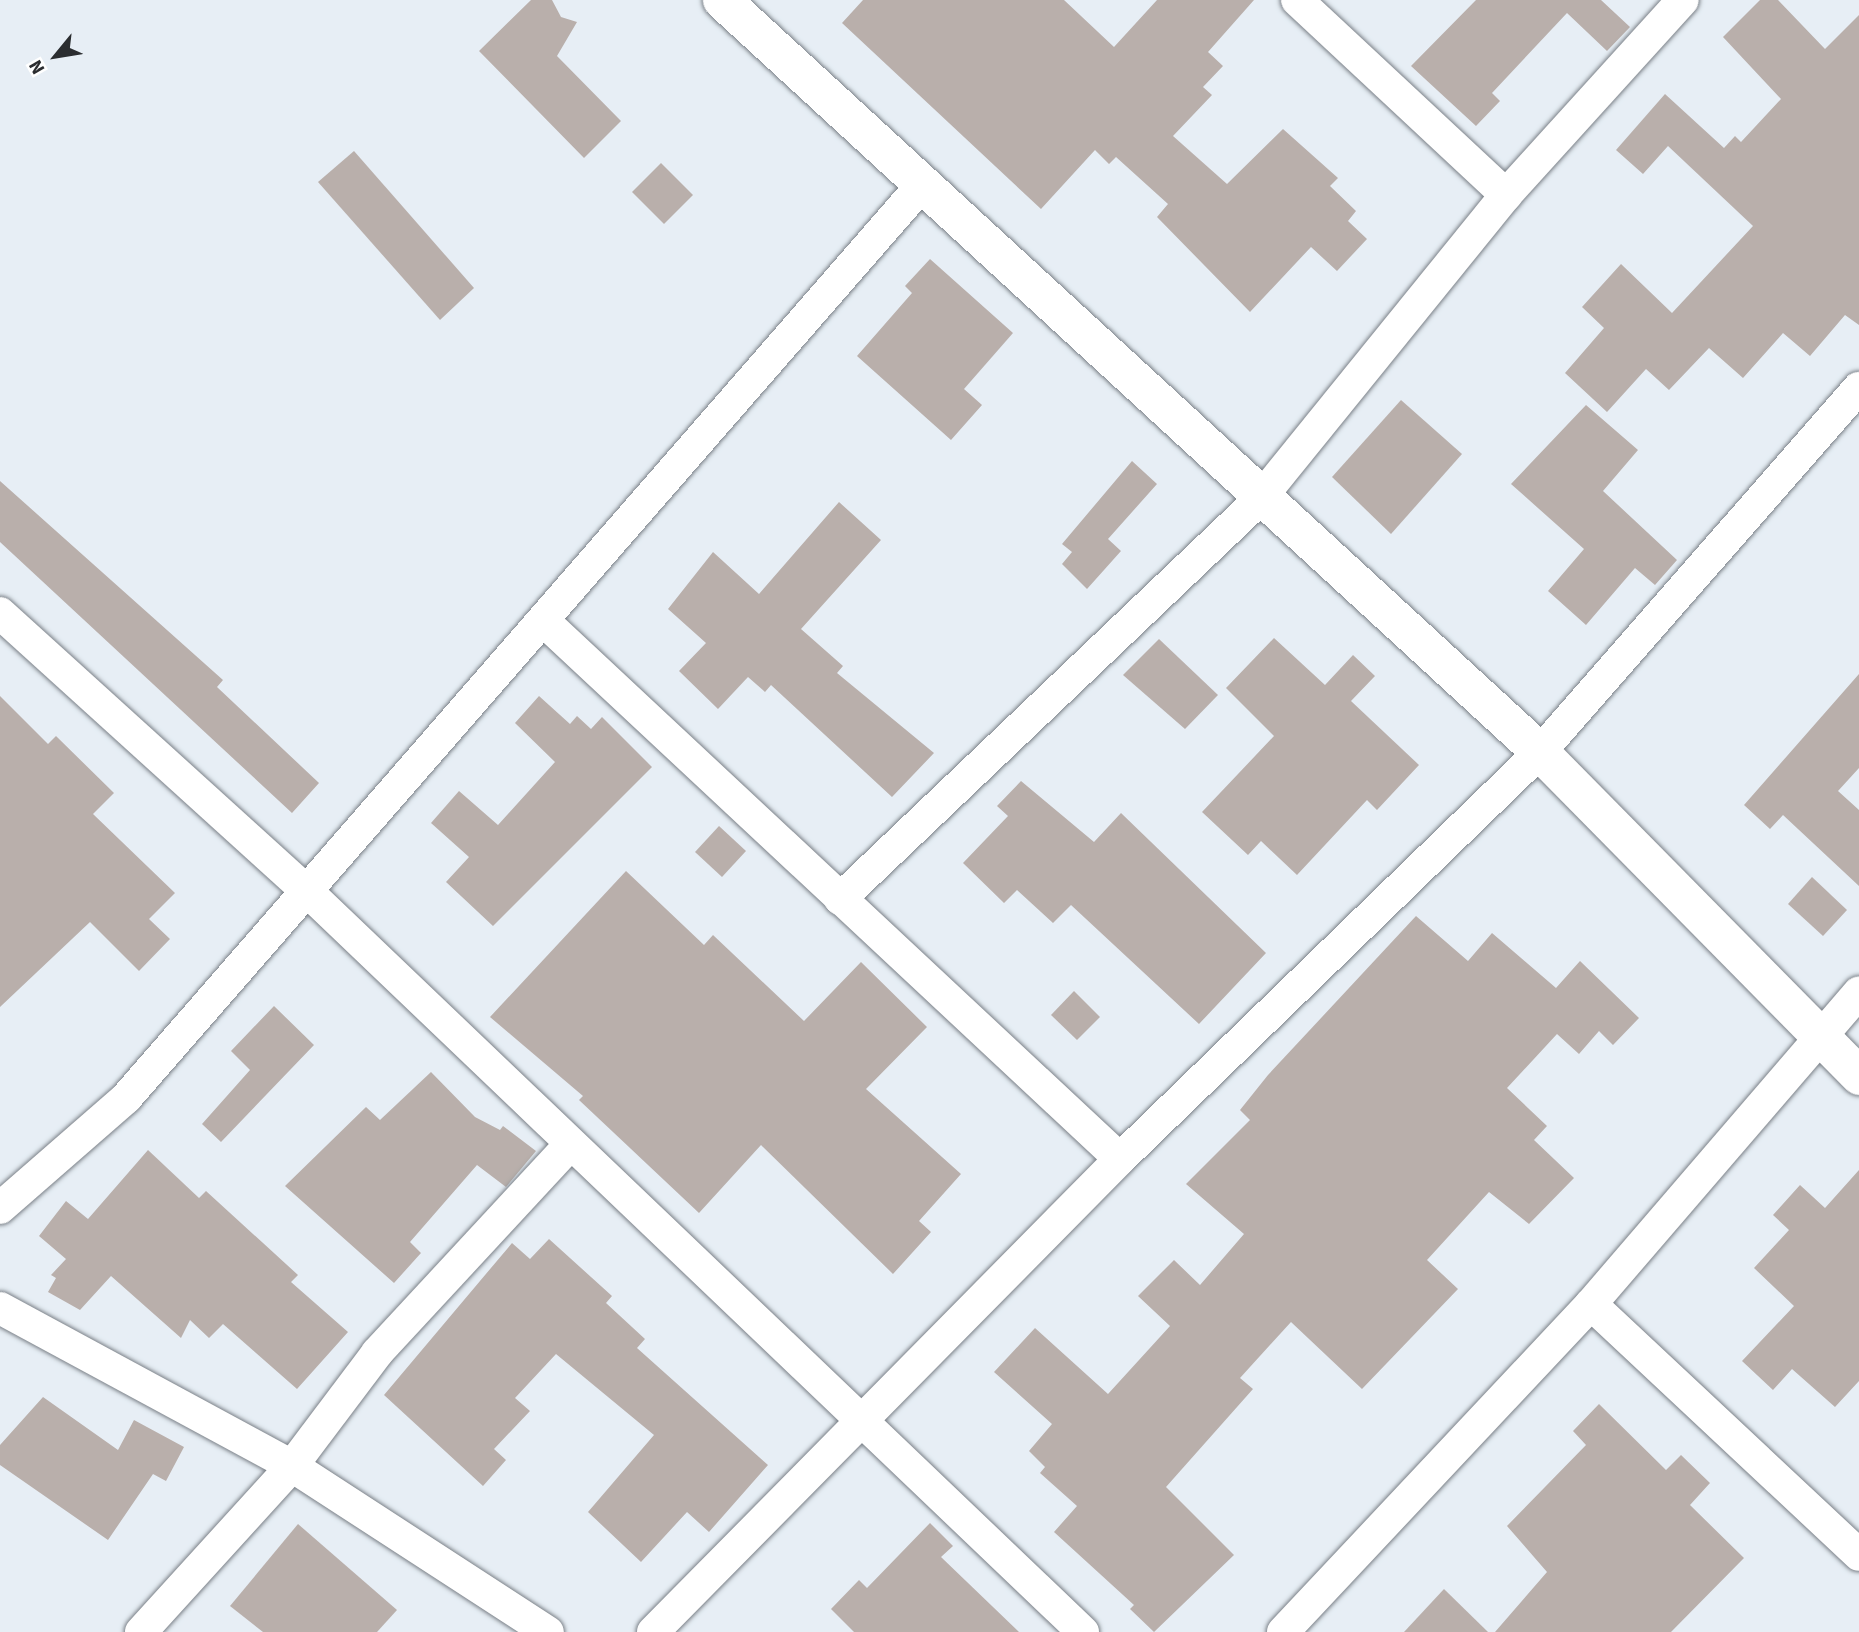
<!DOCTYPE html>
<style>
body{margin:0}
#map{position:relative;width:1859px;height:1632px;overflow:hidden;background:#e7eef5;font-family:"Source Sans 3",sans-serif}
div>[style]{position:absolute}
.building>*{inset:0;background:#b9afab}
.roads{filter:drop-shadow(0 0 2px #7a8087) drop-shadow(0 0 2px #7a8087)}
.minor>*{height:32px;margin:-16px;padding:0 16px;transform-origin:16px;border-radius:16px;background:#fff}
.tertiary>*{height:38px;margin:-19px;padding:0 19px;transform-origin:19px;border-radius:19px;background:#fff}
span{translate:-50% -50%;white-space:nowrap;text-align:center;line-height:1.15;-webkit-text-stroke:5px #fff;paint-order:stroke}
.north{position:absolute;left:21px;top:21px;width:70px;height:70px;-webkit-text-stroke:5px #fff;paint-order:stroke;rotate:240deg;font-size:19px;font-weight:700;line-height:28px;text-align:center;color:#2b2d30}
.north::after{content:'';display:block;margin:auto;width:24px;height:32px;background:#2b2d30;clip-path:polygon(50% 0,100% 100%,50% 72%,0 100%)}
</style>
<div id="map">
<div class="building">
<div style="clip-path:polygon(531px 0,552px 0,561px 17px,577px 22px,557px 56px,621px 121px,584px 158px,479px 51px)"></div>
<div style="clip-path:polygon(863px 0,1064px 0,1114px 47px,1157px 0,1254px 0,1208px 52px,1223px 66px,1203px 87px,1212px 95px,1173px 136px,1227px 184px,1283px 129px,1338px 178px,1330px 186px,1356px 211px,1348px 221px,1367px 239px,1337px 271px,1311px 247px,1250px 312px,1157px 217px,1168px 204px,1116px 157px,1109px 164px,1095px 150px,1041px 209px,842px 23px)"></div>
<div style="clip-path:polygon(1476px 0,1601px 0,1630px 27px,1607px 51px,1567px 13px,1492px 93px,1500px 101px,1476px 126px,1411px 66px)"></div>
<div style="clip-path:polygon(1760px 0,1778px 0,1825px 49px,1859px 15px,1859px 325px,1845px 315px,1810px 356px,1783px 333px,1743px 378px,1709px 348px,1669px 390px,1646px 369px,1607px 412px,1565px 373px,1604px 328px,1582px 307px,1621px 264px,1672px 313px,1753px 226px,1668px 146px,1643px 174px,1616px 150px,1665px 94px,1724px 148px,1735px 136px,1741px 142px,1781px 99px,1723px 37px)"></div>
<div style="clip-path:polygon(354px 151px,474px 288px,440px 320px,318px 182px)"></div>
<div style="clip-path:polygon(661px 163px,693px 195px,664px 224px,632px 192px)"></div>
<div style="clip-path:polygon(930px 259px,1013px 333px,964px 389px,982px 405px,951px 440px,857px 356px,912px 293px,905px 286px)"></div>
<div style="clip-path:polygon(1401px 400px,1462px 454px,1391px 534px,1332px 477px)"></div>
<div style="clip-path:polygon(1586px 405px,1638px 450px,1603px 491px,1677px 560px,1655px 585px,1635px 568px,1586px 625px,1548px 591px,1584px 549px,1511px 484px)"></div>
<div style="clip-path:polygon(1132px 461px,1157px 484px,1108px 539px,1121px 551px,1087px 589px,1062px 564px,1072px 552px,1062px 544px)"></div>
<div style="clip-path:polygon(0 481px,223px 680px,217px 687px,319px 783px,292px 813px,0 542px)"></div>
<div style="clip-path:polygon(839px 502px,881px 540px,801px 629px,843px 666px,837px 673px,934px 753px,892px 797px,771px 685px,765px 692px,748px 677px,718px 709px,679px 671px,706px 643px,668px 609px,713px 552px,759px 594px)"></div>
<div style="clip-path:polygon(1274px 638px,1325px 685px,1353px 655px,1375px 676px,1351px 701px,1419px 765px,1377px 810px,1367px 800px,1297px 875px,1261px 841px,1248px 855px,1202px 812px,1274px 736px,1226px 688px)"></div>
<div style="clip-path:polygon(1159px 639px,1218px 695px,1185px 729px,1123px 675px)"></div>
<div style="clip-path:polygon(1859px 674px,1859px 768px,1838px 791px,1859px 810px,1859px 886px,1783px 815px,1770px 829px,1744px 805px)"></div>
<div style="clip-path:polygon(0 696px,48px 744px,56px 736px,114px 793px,93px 814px,175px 893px,149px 919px,170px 939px,139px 971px,90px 922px,0 1007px)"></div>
<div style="clip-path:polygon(539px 696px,570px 724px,577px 716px,591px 729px,602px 717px,652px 767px,493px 926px,446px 882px,469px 857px,431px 823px,459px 791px,498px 825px,555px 762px,515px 723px)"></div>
<div style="clip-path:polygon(1021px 781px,1094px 842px,1121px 813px,1266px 953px,1199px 1024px,1071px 905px,1053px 923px,1017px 890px,1004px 903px,963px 863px,1008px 816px,997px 806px)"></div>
<div style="clip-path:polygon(719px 826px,746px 851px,722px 877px,695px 852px)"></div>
<div style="clip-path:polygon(626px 871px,704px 945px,713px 935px,804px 1021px,861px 962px,927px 1027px,866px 1089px,961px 1174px,919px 1221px,931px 1232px,893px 1274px,761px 1145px,699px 1213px,579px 1100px,583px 1096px,490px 1017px)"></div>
<div style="clip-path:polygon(1812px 877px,1847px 910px,1823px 936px,1788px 904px)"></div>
<div style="clip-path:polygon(1416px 916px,1468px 961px,1492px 933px,1556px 988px,1580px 961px,1639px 1018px,1613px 1045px,1599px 1031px,1579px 1054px,1557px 1034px,1507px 1088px,1547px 1126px,1534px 1140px,1574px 1178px,1529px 1224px,1489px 1192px,1427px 1260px,1458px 1289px,1362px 1389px,1291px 1322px,1240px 1378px,1253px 1389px,1166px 1487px,1234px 1555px,1154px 1632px,1130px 1609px,1134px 1605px,1054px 1532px,1077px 1506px,1040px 1473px,1045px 1467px,1029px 1451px,1052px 1424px,994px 1372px,1035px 1328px,1108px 1394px,1170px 1326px,1138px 1296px,1174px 1260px,1200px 1285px,1244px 1234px,1186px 1184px,1250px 1120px,1240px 1110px,1268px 1075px)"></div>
<div style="clip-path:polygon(1074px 991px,1100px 1017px,1077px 1040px,1051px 1015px)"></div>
<div style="clip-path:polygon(274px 1006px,314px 1045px,221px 1142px,202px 1124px,250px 1070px,231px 1051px)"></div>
<div style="clip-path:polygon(431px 1072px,475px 1117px,500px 1130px,503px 1126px,536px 1151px,506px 1187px,477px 1165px,410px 1242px,421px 1253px,394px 1283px,285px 1186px,366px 1107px,380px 1120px)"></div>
<div style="clip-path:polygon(148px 1150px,199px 1198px,206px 1191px,298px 1275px,291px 1282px,348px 1332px,297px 1389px,223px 1324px,209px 1338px,190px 1320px,181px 1338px,111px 1276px,80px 1310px,48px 1292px,56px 1278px,51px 1275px,66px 1259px,39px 1236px,66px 1201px,88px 1219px)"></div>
<div style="clip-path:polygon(1859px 1170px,1859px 1381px,1835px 1407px,1792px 1369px,1773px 1390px,1742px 1361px,1794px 1306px,1754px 1268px,1789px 1230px,1773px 1215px,1800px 1185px,1825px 1208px)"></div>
<div style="clip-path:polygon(549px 1239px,612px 1296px,606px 1303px,645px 1339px,637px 1348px,768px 1465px,709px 1532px,687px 1512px,641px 1562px,588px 1512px,654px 1435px,556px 1354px,515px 1398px,530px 1411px,494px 1449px,506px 1460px,483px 1486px,384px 1395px,512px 1243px,530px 1259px)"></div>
<div style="clip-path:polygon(43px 1397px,118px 1450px,134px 1420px,184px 1447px,166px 1481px,153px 1474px,108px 1540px,0 1465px,0 1445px)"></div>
<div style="clip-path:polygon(1599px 1404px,1666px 1470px,1681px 1455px,1710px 1483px,1690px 1505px,1744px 1558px,1671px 1632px,1495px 1632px,1547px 1572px,1507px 1526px,1586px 1445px,1573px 1431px)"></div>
<div style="clip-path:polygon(930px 1523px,953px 1546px,941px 1557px,1019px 1632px,854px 1632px,831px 1609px,859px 1580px,867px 1588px)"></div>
<div style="clip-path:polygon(298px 1524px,397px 1610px,377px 1632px,263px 1632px,230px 1606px)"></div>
<div style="clip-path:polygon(1444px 1589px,1488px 1632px,1404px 1632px)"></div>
</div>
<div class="roads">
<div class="minor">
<div style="left:1297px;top:0;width:286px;rotate:43deg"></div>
<div style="left:0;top:613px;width:414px;rotate:42.2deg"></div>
<div style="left:307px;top:891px;width:1073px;rotate:43.68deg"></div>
<div style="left:546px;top:623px;width:785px;rotate:43.04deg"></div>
<div style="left:840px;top:899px;width:579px;rotate:-43.6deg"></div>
<div style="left:1259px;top:500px;width:392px;rotate:-51deg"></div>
<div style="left:1506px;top:195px;width:263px;rotate:-47.8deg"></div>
<div style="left:0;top:1208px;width:167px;rotate:-41.1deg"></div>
<div style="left:126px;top:1098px;width:1210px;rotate:-48.92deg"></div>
<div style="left:1591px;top:1304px;width:367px;rotate:43.1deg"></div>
<div style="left:0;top:1308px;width:332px;rotate:28.4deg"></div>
<div style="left:292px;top:1466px;width:305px;rotate:33deg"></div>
<div style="left:141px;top:1632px;width:224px;rotate:-47.7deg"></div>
<div style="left:292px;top:1466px;width:141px;rotate:-53deg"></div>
<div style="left:377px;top:1353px;width:281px;rotate:-47.2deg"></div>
<div style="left:653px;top:1632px;width:665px;rotate:-45.37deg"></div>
<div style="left:1120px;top:1159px;width:585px;rotate:-44.1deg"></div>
<div style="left:1540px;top:752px;width:484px;rotate:-48.8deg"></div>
<div style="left:1283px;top:1632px;width:450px;rotate:-46.8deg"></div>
<div style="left:1591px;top:1304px;width:411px;rotate:-49.3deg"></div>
</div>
<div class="tertiary">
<div style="left:722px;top:0;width:1111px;rotate:42.59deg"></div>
<div style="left:1540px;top:752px;width:455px;rotate:45.4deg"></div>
</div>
</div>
<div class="north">N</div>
</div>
